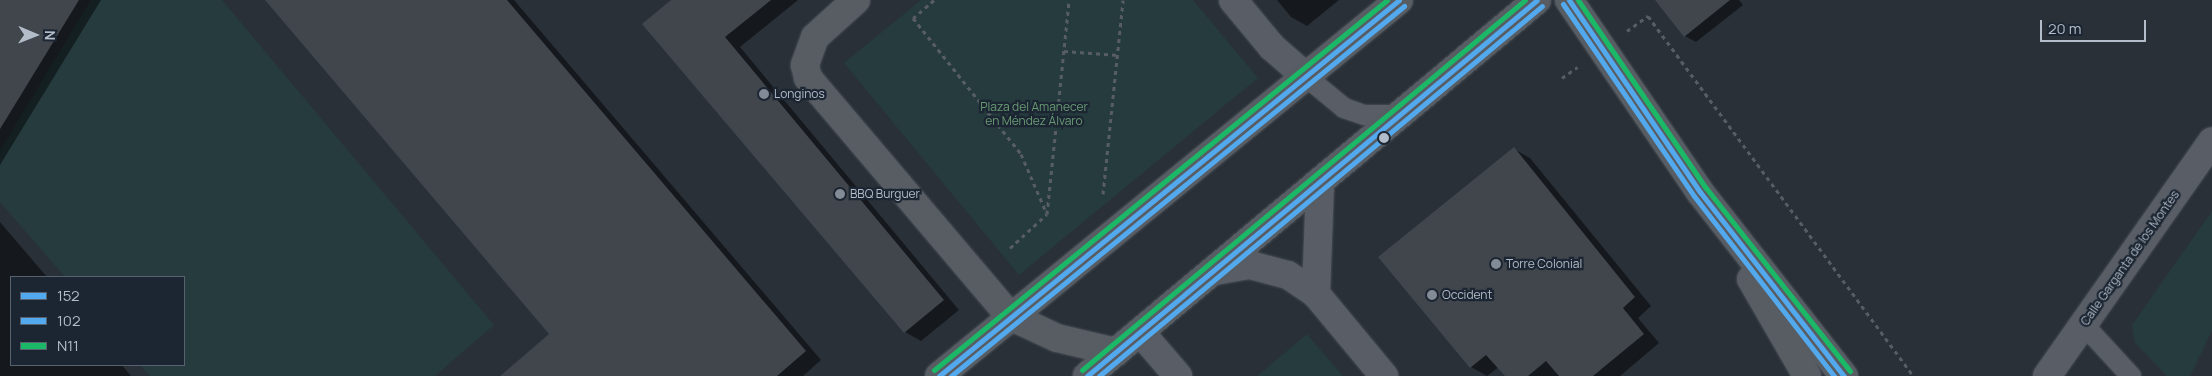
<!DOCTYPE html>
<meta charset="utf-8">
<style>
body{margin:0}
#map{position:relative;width:2212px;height:376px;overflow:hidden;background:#293038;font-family:Manrope,sans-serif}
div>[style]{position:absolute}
.green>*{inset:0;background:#263b3e}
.shadow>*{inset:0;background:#0007}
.building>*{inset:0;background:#40464c}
.path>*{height:3px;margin-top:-1.5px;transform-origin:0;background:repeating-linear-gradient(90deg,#575d63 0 4px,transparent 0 8px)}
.roads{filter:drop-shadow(0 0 1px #474c53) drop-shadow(0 0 1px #474c53)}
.lane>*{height:20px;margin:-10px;padding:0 10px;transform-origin:10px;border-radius:10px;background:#595e66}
.street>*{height:28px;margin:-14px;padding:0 14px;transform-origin:14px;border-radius:14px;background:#595e66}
.secondary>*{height:28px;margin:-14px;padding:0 14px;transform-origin:14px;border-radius:14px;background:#585d64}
.bus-1>*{height:5px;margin:-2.5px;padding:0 2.5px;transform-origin:2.5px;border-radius:2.5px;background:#53a9ee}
.bus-2>*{height:5px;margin:-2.5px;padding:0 2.5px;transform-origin:2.5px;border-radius:2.5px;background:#53a9ee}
.bus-3>*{height:5px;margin:-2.5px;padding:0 2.5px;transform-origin:2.5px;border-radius:2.5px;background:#1ab867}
.dots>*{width:14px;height:14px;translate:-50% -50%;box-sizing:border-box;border:2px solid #1c2633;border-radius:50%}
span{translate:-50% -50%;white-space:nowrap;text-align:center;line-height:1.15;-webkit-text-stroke:4.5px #1c2633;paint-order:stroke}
.poi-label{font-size:12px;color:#b3bcc9}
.left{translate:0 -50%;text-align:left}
.park-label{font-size:12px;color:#699b73}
.street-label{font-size:12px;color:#b3bcc9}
.legend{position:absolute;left:10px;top:276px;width:175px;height:90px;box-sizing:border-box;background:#1c2633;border:1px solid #58626f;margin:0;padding:6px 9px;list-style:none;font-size:15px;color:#b3bcc9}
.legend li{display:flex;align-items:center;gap:10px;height:25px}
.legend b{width:25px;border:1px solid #58626f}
.north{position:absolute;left:10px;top:10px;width:50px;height:50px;-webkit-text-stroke:4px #1c2633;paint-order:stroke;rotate:91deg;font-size:14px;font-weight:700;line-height:20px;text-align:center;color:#b3bcc9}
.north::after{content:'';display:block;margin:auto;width:18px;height:22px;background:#b3bcc9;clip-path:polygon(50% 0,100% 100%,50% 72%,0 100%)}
.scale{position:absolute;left:2040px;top:20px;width:106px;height:22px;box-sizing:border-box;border:2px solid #b3bcc9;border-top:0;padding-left:6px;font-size:15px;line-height:18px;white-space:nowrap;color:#b3bcc9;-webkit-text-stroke:4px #1c2633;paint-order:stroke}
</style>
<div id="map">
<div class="green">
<div style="clip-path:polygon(91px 0,222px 0,494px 325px,435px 376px,150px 376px,140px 365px,184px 365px,184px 277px,65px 277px,0 202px,0 151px)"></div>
<div style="clip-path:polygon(921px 0,1193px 0,1258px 78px,1019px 275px,844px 63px)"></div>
<div style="clip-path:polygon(2212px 211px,2212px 331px,2190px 376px,2167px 376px,2135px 343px,2132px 325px)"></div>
<div style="clip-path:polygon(1307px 334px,1343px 376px,1257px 376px)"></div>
</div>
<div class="shadow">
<div style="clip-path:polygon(0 0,101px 0,0 165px)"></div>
<div style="clip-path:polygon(267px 0,514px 0,821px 360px,803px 376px,502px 376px,551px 334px)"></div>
<div style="clip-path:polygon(673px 0,798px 0,740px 47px,959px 310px,921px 341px,905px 332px)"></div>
<div style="clip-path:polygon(1277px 0,1339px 0,1307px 26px,1291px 17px)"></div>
<div style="clip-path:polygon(1657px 0,1739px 0,1743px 5px,1696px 42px,1685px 36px)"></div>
<div style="clip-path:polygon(1514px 149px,1530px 158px,1651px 306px,1638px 318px,1659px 343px,1620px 376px,1510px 376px,1499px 367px,1487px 376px,1471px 367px)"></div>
<div style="clip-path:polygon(0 222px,47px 277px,11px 277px,11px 365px,122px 365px,131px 376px,0 376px)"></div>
</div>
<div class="building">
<div style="clip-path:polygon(0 0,79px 0,0 129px)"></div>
<div style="clip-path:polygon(265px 0,507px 0,806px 351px,777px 376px,500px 376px,549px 334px)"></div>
<div style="clip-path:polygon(671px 0,771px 0,725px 37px,944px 300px,904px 333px,642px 24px)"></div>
<div style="clip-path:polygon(1655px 0,1730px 0,1684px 37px)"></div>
<div style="clip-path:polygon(1514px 147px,1635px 297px,1623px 308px,1644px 334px,1593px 376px,1559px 376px,1546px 361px,1528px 376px,1505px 376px,1486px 355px,1470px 368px,1378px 257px)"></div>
</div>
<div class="path">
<div style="left:934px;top:0;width:28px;rotate:139deg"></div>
<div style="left:913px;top:18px;width:174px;rotate:51.5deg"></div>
<div style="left:1021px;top:154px;width:65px;rotate:66.6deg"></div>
<div style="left:1627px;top:31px;width:26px;rotate:-36deg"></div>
<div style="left:1648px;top:16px;width:447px;rotate:53.6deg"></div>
<div style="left:1064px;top:51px;width:54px;rotate:4.2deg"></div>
<div style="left:1562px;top:78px;width:19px;rotate:-35deg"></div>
<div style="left:1103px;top:194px;width:195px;rotate:-84.1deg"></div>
<div style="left:1010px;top:248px;width:50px;rotate:-42.6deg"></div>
<div style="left:1047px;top:214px;width:215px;rotate:-84.1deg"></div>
</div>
<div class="roads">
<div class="lane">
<div style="left:1304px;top:75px;width:52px;rotate:39.5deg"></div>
<div style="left:1344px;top:108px;width:21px;rotate:19deg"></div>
<div style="left:1364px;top:115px;width:36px"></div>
<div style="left:2083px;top:324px;width:71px;rotate:47.3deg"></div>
</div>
<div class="street">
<div style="left:1233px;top:0;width:61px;rotate:50.3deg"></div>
<div style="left:1272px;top:47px;width:43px;rotate:41.2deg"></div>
<div style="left:1215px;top:271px;width:36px;rotate:-10deg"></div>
<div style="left:1250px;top:265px;width:39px;rotate:15deg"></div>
<div style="left:1288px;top:275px;width:34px;rotate:34deg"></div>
<div style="left:1316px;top:294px;width:107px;rotate:50.3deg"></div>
<div style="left:1316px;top:294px;width:111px;rotate:-87.9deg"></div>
<div style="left:1141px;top:333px;width:57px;rotate:49.3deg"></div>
<div style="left:2047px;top:376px;width:287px;rotate:-54.9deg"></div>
</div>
<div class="secondary">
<div style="left:856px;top:0;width:55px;rotate:137.9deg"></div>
<div style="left:815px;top:37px;width:30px;rotate:110deg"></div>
<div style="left:805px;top:65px;width:13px;rotate:77deg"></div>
<div style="left:808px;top:78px;width:312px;rotate:49.7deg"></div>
<div style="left:1010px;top:316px;width:52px;rotate:25.1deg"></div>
<div style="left:1057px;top:338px;width:61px;rotate:13.3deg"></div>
<div style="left:1569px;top:0;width:232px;rotate:55.7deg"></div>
<div style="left:1700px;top:192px;width:234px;rotate:52deg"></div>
<div style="left:1751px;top:279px;width:112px;rotate:60deg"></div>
<div style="left:939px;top:376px;width:594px;rotate:-39.26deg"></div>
<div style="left:1087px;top:376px;width:586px;rotate:-39.88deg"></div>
</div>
</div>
<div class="bus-1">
<div style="left:1569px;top:0;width:232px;rotate:55.7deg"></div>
<div style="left:1700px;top:192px;width:234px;rotate:52deg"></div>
<div style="left:939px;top:376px;width:594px;rotate:-39.26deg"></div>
<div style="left:1087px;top:376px;width:586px;rotate:-39.88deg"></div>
</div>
<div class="bus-2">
<div style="left:1563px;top:4px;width:232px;rotate:55.7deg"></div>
<div style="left:1694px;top:196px;width:228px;rotate:52.1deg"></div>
<div style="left:951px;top:376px;width:585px;rotate:-39.24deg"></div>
<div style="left:1099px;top:376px;width:577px;rotate:-39.87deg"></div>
</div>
<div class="bus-3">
<div style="left:1578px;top:0;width:227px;rotate:55.8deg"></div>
<div style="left:1706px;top:188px;width:233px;rotate:51.8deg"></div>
<div style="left:934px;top:370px;width:585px;rotate:-39.24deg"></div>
<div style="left:1082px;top:370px;width:577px;rotate:-39.87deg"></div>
</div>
<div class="dots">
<div style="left:764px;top:94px;background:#838b96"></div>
<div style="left:1384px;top:138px;background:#b3bcc9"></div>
<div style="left:840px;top:194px;background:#838b96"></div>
<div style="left:1496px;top:264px;background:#838b96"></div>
<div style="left:1432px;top:295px;background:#838b96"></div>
</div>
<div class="poi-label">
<span class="left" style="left:774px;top:94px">Longinos</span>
<span class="left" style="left:850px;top:194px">BBQ Burguer</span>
<span class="left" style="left:1506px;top:264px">Torre Colonial</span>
<span class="left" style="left:1442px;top:295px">Occident</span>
</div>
<div class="park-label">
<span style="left:1034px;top:114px">Plaza del Amanecer<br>en Méndez Álvaro</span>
</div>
<div class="street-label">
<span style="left:2130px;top:258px;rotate:-55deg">Calle Garganta de los Montes</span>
</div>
<ul class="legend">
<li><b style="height:6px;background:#53a9ee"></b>152</li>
<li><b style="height:6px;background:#53a9ee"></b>102</li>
<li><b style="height:6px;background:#1ab867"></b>N11</li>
</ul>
<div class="north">N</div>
<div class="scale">20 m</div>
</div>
